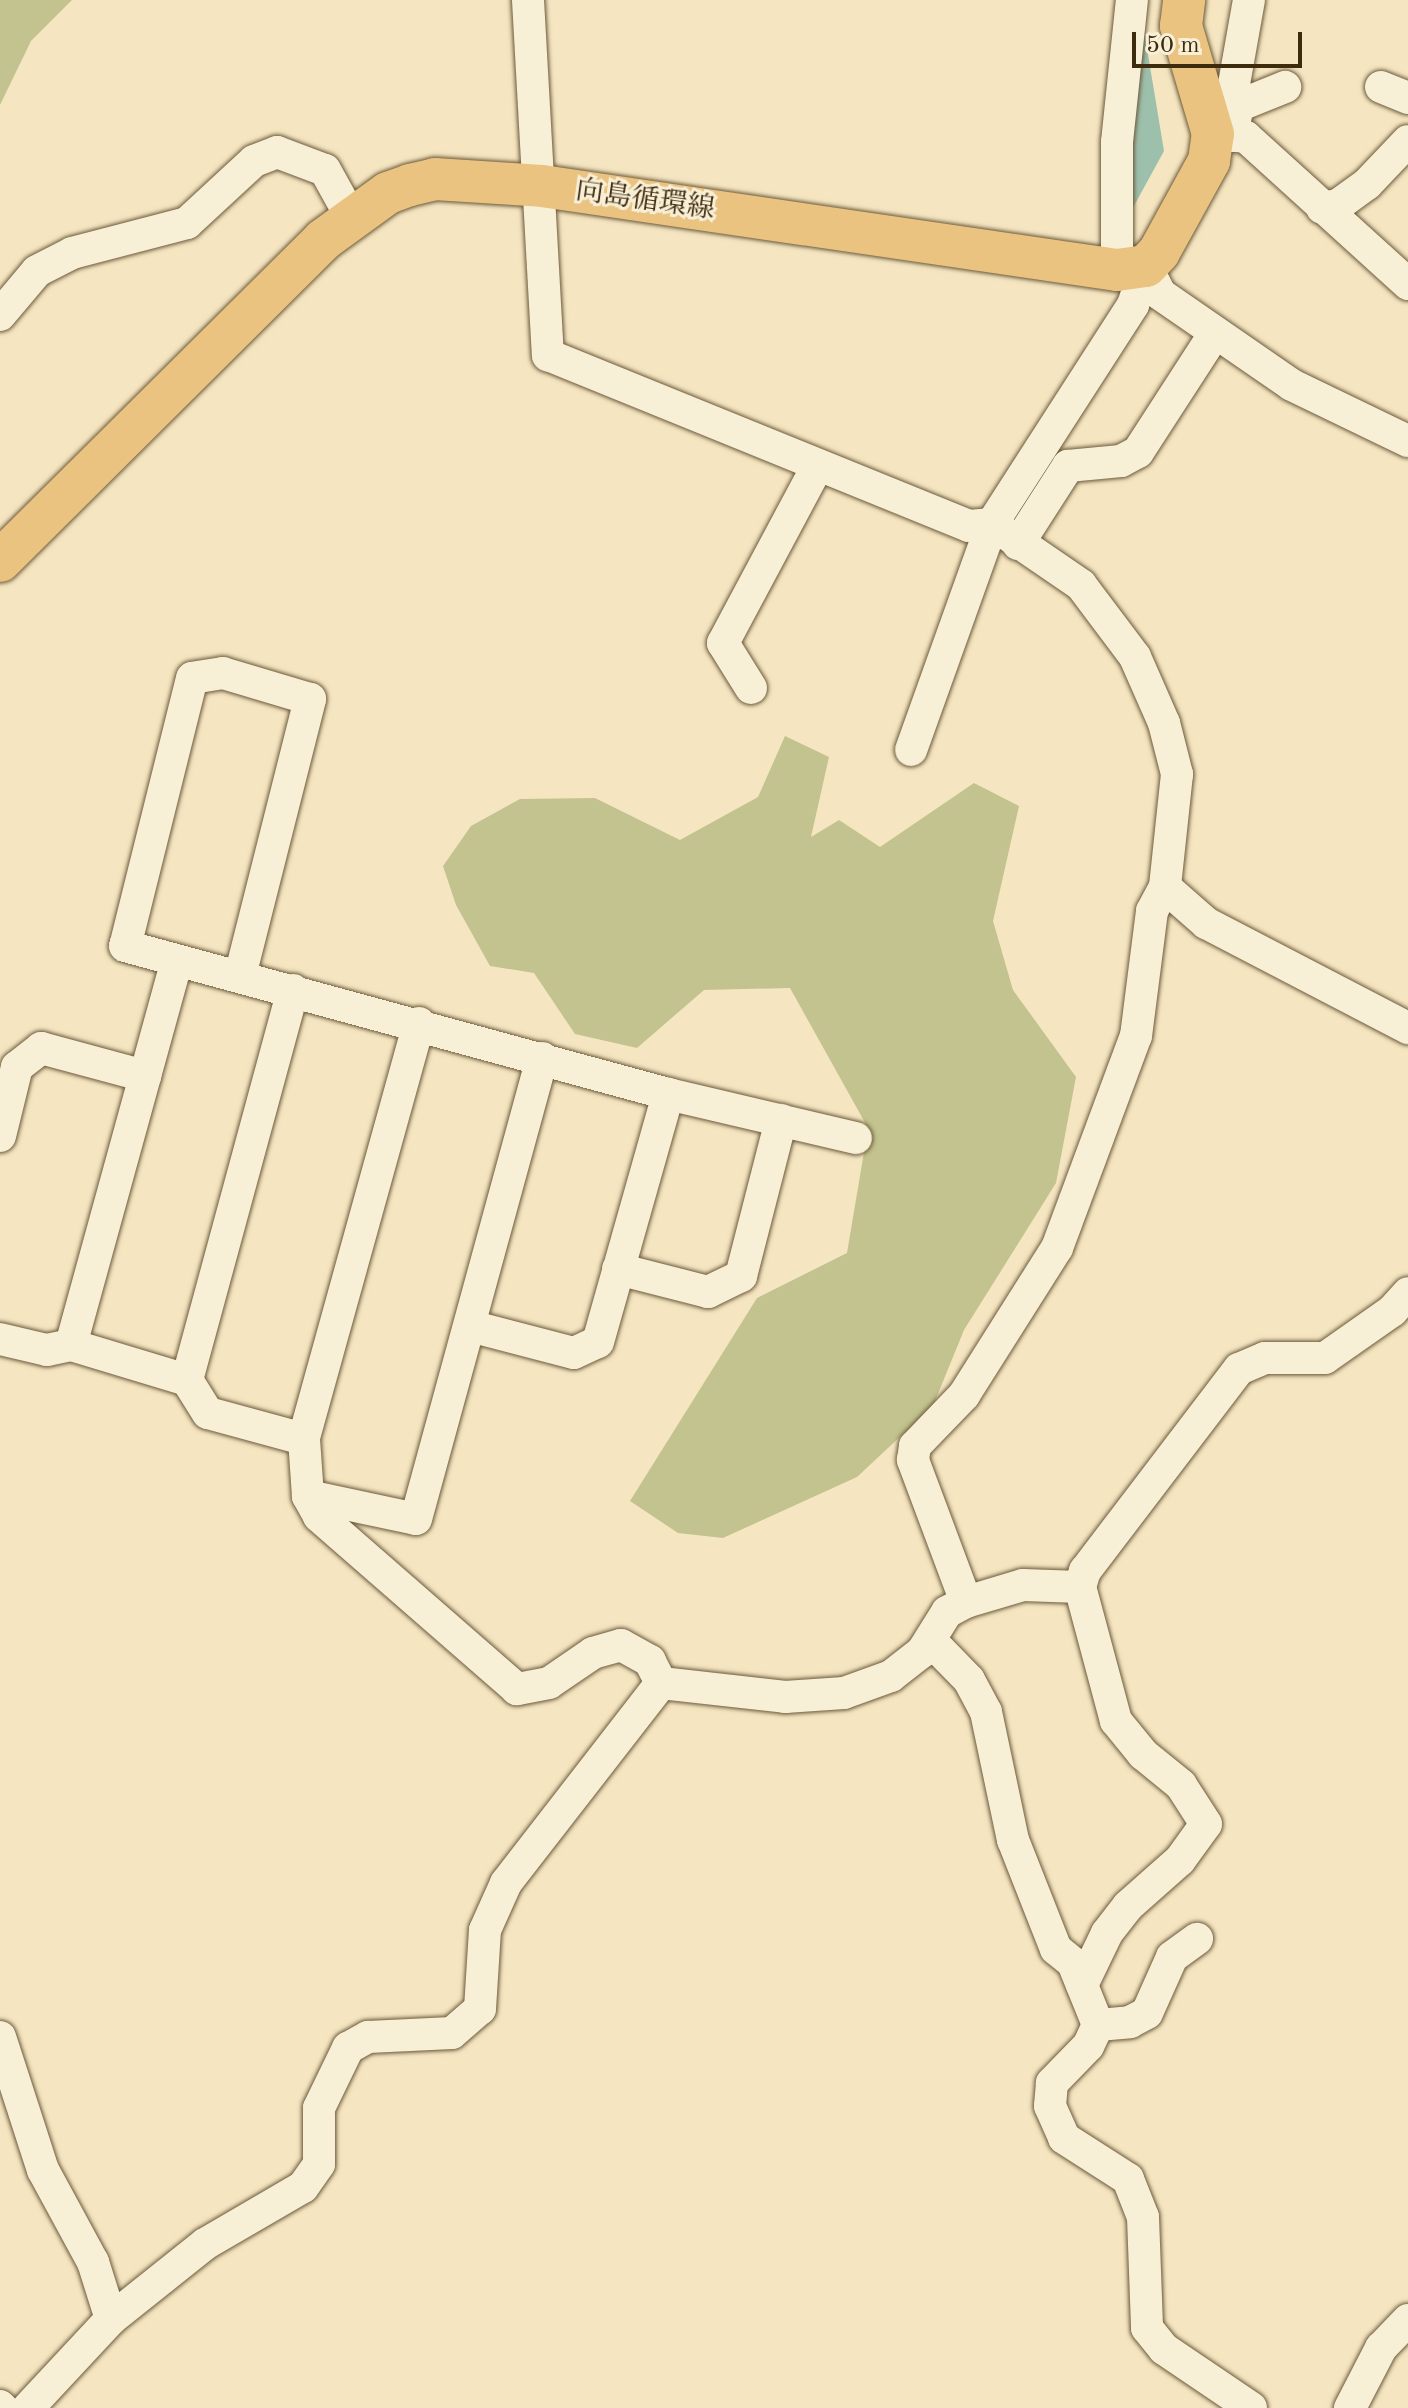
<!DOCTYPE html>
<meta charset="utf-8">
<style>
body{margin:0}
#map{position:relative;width:1408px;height:2408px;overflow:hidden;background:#f5e6c1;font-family:"Old Standard TT","Noto Serif JP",serif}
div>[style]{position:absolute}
.green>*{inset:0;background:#c2c38e}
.water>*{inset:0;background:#9dc0ad}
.roads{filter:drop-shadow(0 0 2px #6c593a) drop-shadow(0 0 2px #6c593a)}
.minor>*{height:32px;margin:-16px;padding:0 16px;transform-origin:16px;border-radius:16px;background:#f8efd7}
.major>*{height:42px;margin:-21px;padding:0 21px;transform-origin:21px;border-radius:21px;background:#eac380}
span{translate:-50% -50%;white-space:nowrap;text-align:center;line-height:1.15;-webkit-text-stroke:6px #f8efd7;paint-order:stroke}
.street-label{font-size:28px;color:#3e2a0d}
.scale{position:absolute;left:1132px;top:32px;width:170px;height:36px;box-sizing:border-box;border:4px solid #3e2a0d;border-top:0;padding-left:10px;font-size:24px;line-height:28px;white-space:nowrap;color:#3e2a0d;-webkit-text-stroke:6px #f8efd7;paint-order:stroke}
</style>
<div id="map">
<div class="green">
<div style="clip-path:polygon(0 0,72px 0,31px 41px,0 105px)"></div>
<div style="clip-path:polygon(785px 736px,829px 757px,811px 837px,839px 820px,880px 847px,974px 783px,1019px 806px,993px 921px,1013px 990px,1076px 1077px,1056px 1183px,964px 1330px,933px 1406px,857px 1477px,723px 1538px,678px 1533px,630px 1501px,757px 1298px,847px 1253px,868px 1128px,790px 988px,704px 990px,637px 1048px,575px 1034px,534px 973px,490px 966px,456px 905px,443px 866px,471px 826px,520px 799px,595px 798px,680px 840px,758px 797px)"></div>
</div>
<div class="water">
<div style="clip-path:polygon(1140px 6px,1164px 151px,1123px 226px)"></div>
</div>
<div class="roads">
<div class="minor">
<div style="left:528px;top:0;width:356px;rotate:86.8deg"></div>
<div style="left:548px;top:355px;width:454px;rotate:22.1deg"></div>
<div style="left:969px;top:526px;width:23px;rotate:-5deg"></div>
<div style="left:992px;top:524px;width:240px;rotate:109.7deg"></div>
<div style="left:1381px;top:87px;width:29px;rotate:22deg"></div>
<div style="left:1238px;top:106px;width:51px;rotate:-22deg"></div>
<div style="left:1213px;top:134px;width:33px;rotate:5deg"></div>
<div style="left:1246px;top:137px;width:219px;rotate:42.2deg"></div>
<div style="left:1232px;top:136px;width:31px;rotate:-79deg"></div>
<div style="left:1238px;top:106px;width:22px;rotate:-100deg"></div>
<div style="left:1234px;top:84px;width:85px;rotate:-79.9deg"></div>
<div style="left:1322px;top:208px;width:16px;rotate:-11deg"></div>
<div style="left:1338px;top:205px;width:36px;rotate:-36deg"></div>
<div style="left:1367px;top:184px;width:59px;rotate:-46.4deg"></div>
<div style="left:1146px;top:266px;width:41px;rotate:108.4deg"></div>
<div style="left:1133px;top:305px;width:260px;rotate:122.8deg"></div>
<div style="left:992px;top:524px;width:108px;rotate:34.4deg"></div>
<div style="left:1081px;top:585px;width:90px;rotate:53.1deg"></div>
<div style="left:1135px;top:657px;width:72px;rotate:66.3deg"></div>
<div style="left:1164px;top:723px;width:53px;rotate:75.7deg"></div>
<div style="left:1177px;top:774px;width:114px;rotate:96.1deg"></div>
<div style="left:1165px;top:887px;width:55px;rotate:41.3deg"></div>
<div style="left:1206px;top:923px;width:228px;rotate:27.5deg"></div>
<div style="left:1146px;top:266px;width:31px;rotate:63deg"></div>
<div style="left:1160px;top:294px;width:160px;rotate:34.6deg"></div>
<div style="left:1292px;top:385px;width:129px;rotate:25.8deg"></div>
<div style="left:1117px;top:270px;width:128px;rotate:-90deg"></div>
<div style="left:1117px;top:142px;width:143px;rotate:-84deg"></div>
<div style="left:0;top:315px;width:57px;rotate:-49.9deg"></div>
<div style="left:37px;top:271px;width:39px;rotate:-27deg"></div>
<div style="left:72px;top:253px;width:119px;rotate:-14.6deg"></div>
<div style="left:187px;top:223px;width:91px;rotate:-42.8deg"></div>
<div style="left:254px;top:161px;width:25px;rotate:-21deg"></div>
<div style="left:277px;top:152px;width:51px;rotate:20.6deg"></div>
<div style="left:325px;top:170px;width:54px;rotate:61deg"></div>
<div style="left:1018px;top:544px;width:93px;rotate:-57.3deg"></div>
<div style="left:1068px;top:466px;width:53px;rotate:-5.4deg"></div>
<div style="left:1121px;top:461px;width:19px;rotate:-28deg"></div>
<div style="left:1138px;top:452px;width:142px;rotate:-57.1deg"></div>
<div style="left:751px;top:688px;width:53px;rotate:-121.9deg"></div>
<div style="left:723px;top:643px;width:200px;rotate:-61.9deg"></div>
<div style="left:240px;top:976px;width:286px;rotate:-75.8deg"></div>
<div style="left:310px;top:699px;width:91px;rotate:-163.4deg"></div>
<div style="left:223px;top:673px;width:31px;rotate:171deg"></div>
<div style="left:192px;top:678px;width:276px;rotate:104deg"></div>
<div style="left:125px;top:946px;width:563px;rotate:15.25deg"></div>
<div style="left:668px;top:1094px;width:193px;rotate:13.2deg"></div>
<div style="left:293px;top:990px;width:404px;rotate:105.2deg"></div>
<div style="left:187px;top:1380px;width:39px;rotate:58deg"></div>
<div style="left:208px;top:1413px;width:99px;rotate:15.2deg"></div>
<div style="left:419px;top:1023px;width:432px;rotate:105.5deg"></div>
<div style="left:304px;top:1439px;width:57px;rotate:86deg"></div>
<div style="left:308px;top:1496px;width:110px;rotate:12deg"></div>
<div style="left:416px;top:1519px;width:478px;rotate:-74.7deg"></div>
<div style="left:0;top:1136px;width:71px;rotate:-76.2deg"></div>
<div style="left:17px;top:1067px;width:31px;rotate:-38deg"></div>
<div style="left:41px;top:1048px;width:108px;rotate:15.1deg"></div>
<div style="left:618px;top:1269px;width:93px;rotate:14.3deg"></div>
<div style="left:708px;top:1292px;width:37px;rotate:-26deg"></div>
<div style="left:741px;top:1276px;width:161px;rotate:-75.6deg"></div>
<div style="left:470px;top:1326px;width:107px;rotate:14.6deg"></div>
<div style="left:574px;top:1353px;width:26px;rotate:-25deg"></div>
<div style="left:598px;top:1342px;width:258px;rotate:-74.2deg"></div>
<div style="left:0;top:1339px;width:48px;rotate:13.2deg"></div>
<div style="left:47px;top:1350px;width:25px;rotate:-12deg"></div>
<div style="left:71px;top:1345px;width:399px;rotate:-74.6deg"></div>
<div style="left:71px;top:1345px;width:121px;rotate:16.8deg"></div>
<div style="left:966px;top:1602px;width:152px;rotate:-110.5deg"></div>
<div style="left:913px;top:1460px;width:14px;rotate:-82deg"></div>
<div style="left:915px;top:1446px;width:71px;rotate:-46.1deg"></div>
<div style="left:964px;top:1395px;width:174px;rotate:-57.7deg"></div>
<div style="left:1057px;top:1248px;width:226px;rotate:-69.6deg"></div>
<div style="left:1136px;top:1036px;width:126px;rotate:-82.7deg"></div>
<div style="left:1152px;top:911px;width:27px;rotate:-62deg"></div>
<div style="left:931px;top:1641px;width:54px;rotate:45.7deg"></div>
<div style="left:969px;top:1680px;width:36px;rotate:62deg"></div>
<div style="left:986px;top:1712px;width:131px;rotate:78.1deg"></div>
<div style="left:1013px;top:1840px;width:117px;rotate:68.5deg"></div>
<div style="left:1056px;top:1949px;width:22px;rotate:39deg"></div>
<div style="left:1073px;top:1963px;width:67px;rotate:68deg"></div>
<div style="left:1098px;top:2025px;width:23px;rotate:115deg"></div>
<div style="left:1088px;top:2046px;width:52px;rotate:134.2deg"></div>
<div style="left:1052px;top:2083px;width:23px;rotate:95deg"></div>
<div style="left:1050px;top:2106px;width:35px;rotate:66deg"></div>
<div style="left:1064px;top:2138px;width:76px;rotate:32.6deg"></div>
<div style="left:1128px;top:2179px;width:41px;rotate:68.5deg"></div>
<div style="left:1143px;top:2217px;width:111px;rotate:87.9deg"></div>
<div style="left:1147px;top:2328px;width:27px;rotate:51deg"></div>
<div style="left:1164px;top:2349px;width:105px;rotate:34.1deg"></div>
<div style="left:661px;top:1683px;width:125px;rotate:6.4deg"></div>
<div style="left:785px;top:1697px;width:59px;rotate:-3.9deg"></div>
<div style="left:844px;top:1693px;width:50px;rotate:-19.9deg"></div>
<div style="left:891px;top:1676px;width:39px;rotate:-38deg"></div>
<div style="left:922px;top:1652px;width:47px;rotate:-58deg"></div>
<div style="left:947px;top:1612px;width:21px;rotate:-28deg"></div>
<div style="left:966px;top:1602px;width:59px;rotate:-16.6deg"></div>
<div style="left:1023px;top:1585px;width:57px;rotate:2deg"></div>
<div style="left:1082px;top:1985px;width:58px;rotate:-64.3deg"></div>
<div style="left:1107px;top:1933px;width:34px;rotate:-52deg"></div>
<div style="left:1128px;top:1906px;width:69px;rotate:-41.5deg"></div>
<div style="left:1180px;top:1860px;width:44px;rotate:-54.2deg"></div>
<div style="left:1206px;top:1824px;width:46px;rotate:-122.7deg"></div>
<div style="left:1181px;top:1785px;width:49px;rotate:-140.8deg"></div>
<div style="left:1143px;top:1754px;width:43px;rotate:-129.3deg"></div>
<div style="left:1116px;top:1721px;width:139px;rotate:-105deg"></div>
<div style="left:1080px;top:1587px;width:17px;rotate:-73deg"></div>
<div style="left:1085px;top:1571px;width:254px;rotate:-52.7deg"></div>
<div style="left:1239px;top:1369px;width:28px;rotate:-23deg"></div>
<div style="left:1265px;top:1358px;width:60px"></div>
<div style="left:1325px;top:1358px;width:82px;rotate:-35deg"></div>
<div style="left:1392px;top:1311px;width:24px;rotate:-48deg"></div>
<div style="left:1098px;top:2025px;width:32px;rotate:-5deg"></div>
<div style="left:1130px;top:2022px;width:19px;rotate:-28deg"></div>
<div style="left:1147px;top:2013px;width:61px;rotate:-65.9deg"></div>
<div style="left:1172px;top:1957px;width:31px;rotate:-36deg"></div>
<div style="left:0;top:2037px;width:140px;rotate:72.1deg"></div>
<div style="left:43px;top:2170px;width:105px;rotate:61.5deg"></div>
<div style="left:93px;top:2262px;width:60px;rotate:72.5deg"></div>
<div style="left:0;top:2406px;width:3px;rotate:45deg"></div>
<div style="left:28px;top:2408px;width:122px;rotate:-47deg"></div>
<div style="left:111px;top:2319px;width:120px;rotate:-38.6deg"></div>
<div style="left:205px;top:2244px;width:113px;rotate:-30.2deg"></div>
<div style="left:303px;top:2187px;width:28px;rotate:-55deg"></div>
<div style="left:319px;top:2164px;width:56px;rotate:-90deg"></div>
<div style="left:319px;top:2108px;width:67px;rotate:-64.2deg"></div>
<div style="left:348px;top:2048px;width:23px;rotate:-29deg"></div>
<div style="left:368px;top:2037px;width:84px;rotate:-2.7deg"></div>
<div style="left:452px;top:2033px;width:37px;rotate:-41deg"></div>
<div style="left:480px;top:2009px;width:79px;rotate:-86.4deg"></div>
<div style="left:485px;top:1930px;width:51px;rotate:-65.9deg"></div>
<div style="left:506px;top:1883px;width:253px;rotate:-52.2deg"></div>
<div style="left:661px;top:1683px;width:25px;rotate:-117deg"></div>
<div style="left:650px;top:1661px;width:33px;rotate:-151deg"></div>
<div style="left:621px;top:1645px;width:29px;rotate:164deg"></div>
<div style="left:593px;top:1653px;width:53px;rotate:145.7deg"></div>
<div style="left:549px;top:1683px;width:33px;rotate:169deg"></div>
<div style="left:517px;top:1689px;width:263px;rotate:-138.9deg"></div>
<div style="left:319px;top:1516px;width:23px;rotate:-119deg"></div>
<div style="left:1350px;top:2408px;width:68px;rotate:-62.7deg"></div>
<div style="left:1381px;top:2348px;width:39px;rotate:-46deg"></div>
</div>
<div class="major">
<div style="left:0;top:561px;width:455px;rotate:-44.8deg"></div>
<div style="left:323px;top:240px;width:80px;rotate:-35.9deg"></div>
<div style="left:388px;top:193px;width:23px;rotate:-20deg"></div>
<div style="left:410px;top:185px;width:26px;rotate:-13deg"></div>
<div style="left:435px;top:179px;width:107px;rotate:3.7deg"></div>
<div style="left:542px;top:186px;width:581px;rotate:8.31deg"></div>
<div style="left:1117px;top:270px;width:29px;rotate:-8deg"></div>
<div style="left:1146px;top:266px;width:19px;rotate:-47deg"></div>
<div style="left:1159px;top:252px;width:104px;rotate:-61.2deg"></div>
<div style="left:1209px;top:161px;width:27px;rotate:-82deg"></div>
<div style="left:1213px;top:134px;width:113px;rotate:-106.5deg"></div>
<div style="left:1181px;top:26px;width:26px;rotate:-83deg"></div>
</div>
</div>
<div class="street-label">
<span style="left:645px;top:201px;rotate:8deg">向島循環線</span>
</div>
<div class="scale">50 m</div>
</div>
